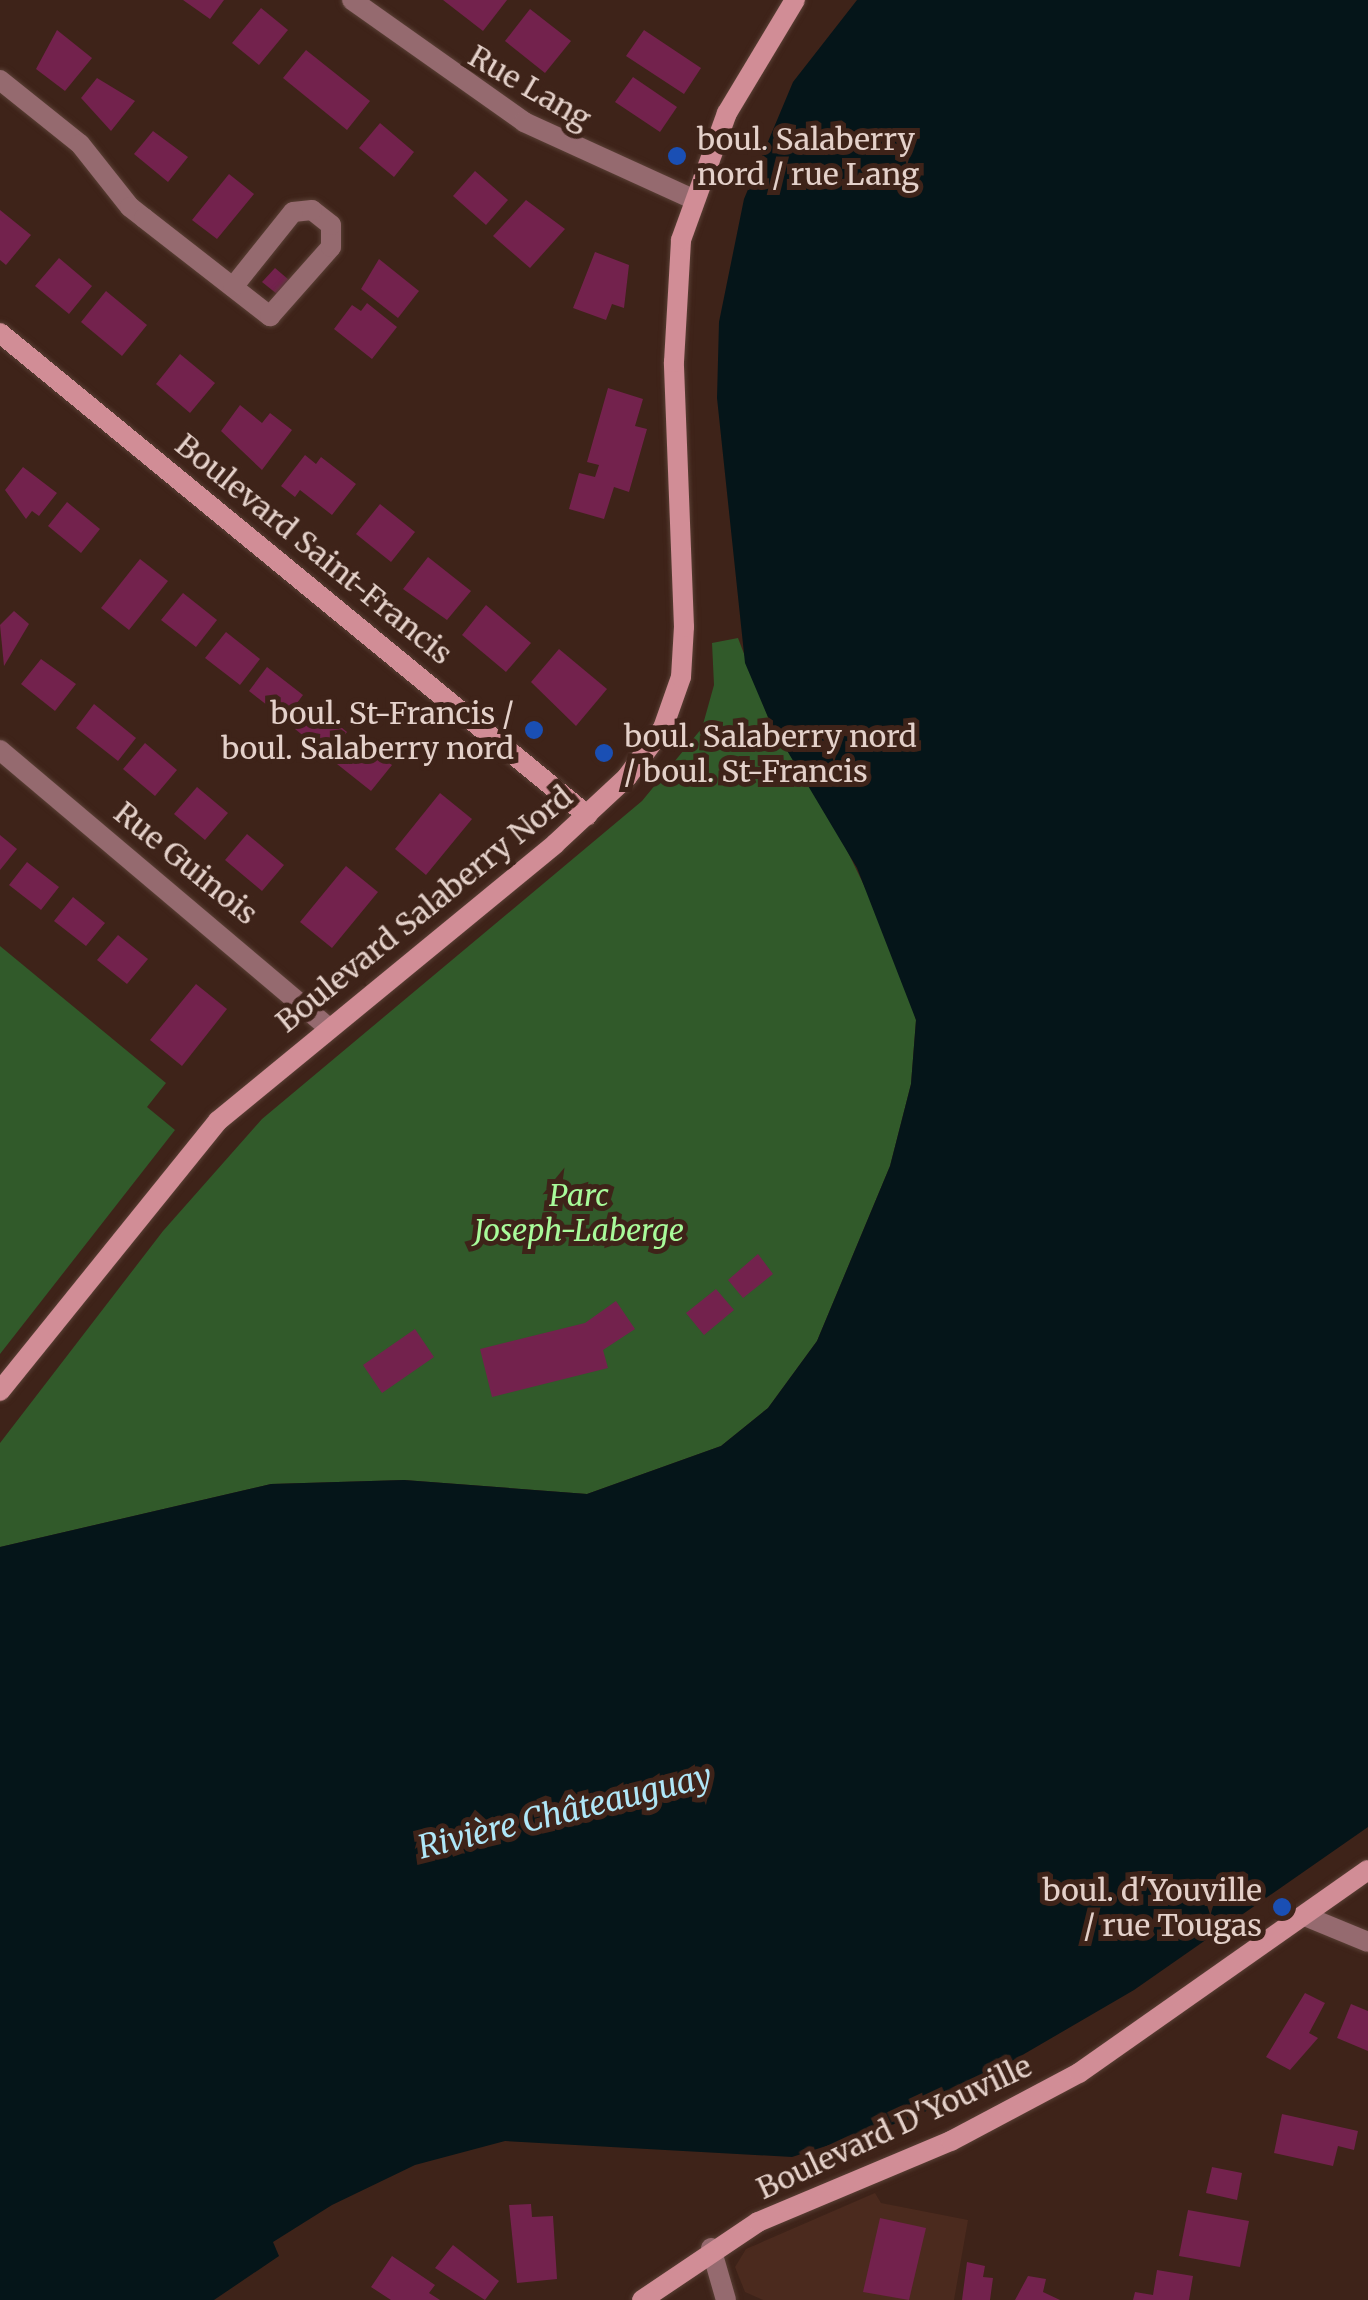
<!DOCTYPE html>
<meta charset="utf-8">
<style>
body{margin:0}
#map{position:relative;width:1368px;height:2300px;overflow:hidden;background:#3e2319;font-family:Merriweather,serif}
div>[style]{position:absolute}
.built>*{inset:0;background:#4b2a1e}
.green>*{inset:0;background:#315a2a}
.water>*{inset:0;background:#051519}
.building>*{inset:0;background:#73224d}
.roads{filter:drop-shadow(0 0 2px #593f35) drop-shadow(0 0 2px #593f35)}
.street>*{height:20px;margin:-10px;padding:0 10px;transform-origin:10px;border-radius:10px;background:#956a6f}
.secondary>*{height:20px;margin:-10px;padding:0 10px;transform-origin:10px;border-radius:10px;background:#d18d96}
.dots>*{width:28px;height:28px;translate:-50% -50%;box-sizing:border-box;border:5px solid #3e2319;border-radius:50%}
span{translate:-50% -50%;white-space:nowrap;text-align:center;line-height:1.15;-webkit-text-stroke:10px #3e2319;paint-order:stroke}
.street-label{font-size:30px;color:#e4d1ca}
.poi-label{font-size:30px;color:#e4d1ca}
.left{translate:0 -50%;text-align:left}
.right{translate:-100% -50%;text-align:right}
.park-label{font-size:30px;color:#a8fb9a;font-style:italic}
.water-label{font-size:32px;color:#afe6f7;font-style:italic}
</style>
<div id="map">
<div class="built">
<div style="clip-path:polygon(875px 2193px,881px 2203px,968px 2220px,954px 2300px,763px 2300px,745px 2292px,735px 2267px,746px 2249px)"></div>
</div>
<div class="green">
<div style="clip-path:polygon(738px 638px,770px 722px,840px 836px,894px 947px,916px 1020px,911px 1084px,890px 1166px,817px 1341px,768px 1408px,721px 1446px,587px 1494px,404px 1480px,271px 1484px,0 1547px,0 1443px,163px 1231px,262px 1119px,642px 801px,702px 728px,714px 685px,712px 643px)"></div>
<div style="clip-path:polygon(0 946px,166px 1083px,147px 1107px,175px 1130px,0 1354px)"></div>
</div>
<div class="water">
<div style="clip-path:polygon(857px 0,1368px 0,1368px 1827px,1134px 1990px,916px 2117px,792px 2157px,505px 2141px,415px 2165px,332px 2205px,273px 2242px,279px 2256px,214px 2300px,0 2300px,0 1547px,271px 1484px,404px 1480px,587px 1494px,721px 1446px,768px 1408px,817px 1341px,890px 1166px,911px 1084px,916px 1020px,857px 868px,770px 722px,745px 663px,717px 398px,719px 322px,744px 199px,793px 82px)"></div>
</div>
<div class="building">
<div style="clip-path:polygon(183px 0,224px 0,210px 19px)"></div>
<div style="clip-path:polygon(443px 0,507px 0,483px 31px)"></div>
<div style="clip-path:polygon(261px 8px,288px 30px,259px 65px,232px 43px)"></div>
<div style="clip-path:polygon(530px 9px,571px 41px,545px 73px,505px 41px)"></div>
<div style="clip-path:polygon(57px 30px,92px 58px,65px 91px,36px 69px)"></div>
<div style="clip-path:polygon(644px 30px,701px 68px,684px 94px,626px 56px)"></div>
<div style="clip-path:polygon(306px 50px,370px 101px,347px 130px,283px 78px)"></div>
<div style="clip-path:polygon(633px 77px,677px 107px,660px 132px,615px 102px)"></div>
<div style="clip-path:polygon(97px 78px,135px 101px,111px 131px,81px 98px)"></div>
<div style="clip-path:polygon(380px 123px,414px 152px,394px 177px,359px 148px)"></div>
<div style="clip-path:polygon(153px 131px,188px 157px,168px 182px,134px 154px)"></div>
<div style="clip-path:polygon(475px 171px,508px 200px,486px 225px,453px 196px)"></div>
<div style="clip-path:polygon(229px 174px,254px 194px,217px 239px,192px 220px)"></div>
<div style="clip-path:polygon(526px 200px,565px 229px,530px 268px,493px 236px)"></div>
<div style="clip-path:polygon(0 210px,31px 235px,6px 265px,0 260px)"></div>
<div style="clip-path:polygon(595px 252px,629px 265px,624px 308px,612px 304px,606px 320px,573px 308px)"></div>
<div style="clip-path:polygon(59px 258px,92px 286px,69px 314px,35px 286px)"></div>
<div style="clip-path:polygon(379px 259px,419px 291px,398px 318px,361px 289px)"></div>
<div style="clip-path:polygon(275px 268px,289px 280px,277px 294px,262px 282px)"></div>
<div style="clip-path:polygon(106px 291px,147px 325px,122px 356px,81px 322px)"></div>
<div style="clip-path:polygon(367px 303px,397px 327px,372px 359px,334px 329px,352px 305px,361px 311px)"></div>
<div style="clip-path:polygon(180px 354px,215px 383px,190px 413px,156px 384px)"></div>
<div style="clip-path:polygon(608px 388px,643px 399px,635px 426px,647px 429px,629px 492px,614px 487px,604px 519px,569px 509px,579px 473px,595px 477px,599px 465px,587px 462px)"></div>
<div style="clip-path:polygon(240px 405px,262px 423px,270px 413px,292px 430px,262px 470px,221px 431px)"></div>
<div style="clip-path:polygon(305px 455px,316px 464px,321px 457px,356px 484px,332px 515px,300px 490px,295px 497px,281px 486px)"></div>
<div style="clip-path:polygon(23px 467px,57px 493px,39px 516px,32px 511px,26px 519px,5px 490px)"></div>
<div style="clip-path:polygon(67px 502px,100px 529px,81px 553px,48px 526px)"></div>
<div style="clip-path:polygon(380px 504px,415px 532px,391px 562px,356px 534px)"></div>
<div style="clip-path:polygon(428px 557px,471px 591px,447px 620px,403px 589px)"></div>
<div style="clip-path:polygon(140px 559px,168px 581px,129px 630px,101px 608px)"></div>
<div style="clip-path:polygon(183px 593px,217px 620px,196px 647px,161px 620px)"></div>
<div style="clip-path:polygon(486px 605px,531px 643px,506px 672px,462px 635px)"></div>
<div style="clip-path:polygon(14px 611px,29px 624px,4px 666px,0 625px)"></div>
<div style="clip-path:polygon(226px 632px,260px 659px,240px 685px,205px 658px)"></div>
<div style="clip-path:polygon(559px 649px,607px 689px,576px 726px,531px 682px)"></div>
<div style="clip-path:polygon(41px 659px,76px 684px,55px 711px,21px 684px)"></div>
<div style="clip-path:polygon(267px 667px,303px 695px,285px 719px,249px 691px)"></div>
<div style="clip-path:polygon(94px 704px,136px 738px,118px 761px,76px 728px)"></div>
<div style="clip-path:polygon(314px 705px,347px 732px,328px 756px,295px 729px)"></div>
<div style="clip-path:polygon(357px 738px,392px 765px,371px 791px,337px 764px)"></div>
<div style="clip-path:polygon(145px 743px,177px 770px,155px 796px,123px 769px)"></div>
<div style="clip-path:polygon(197px 787px,228px 813px,205px 840px,174px 814px)"></div>
<div style="clip-path:polygon(440px 793px,472px 819px,426px 875px,395px 849px)"></div>
<div style="clip-path:polygon(247px 834px,284px 865px,262px 891px,225px 860px)"></div>
<div style="clip-path:polygon(0 835px,17px 849px,0 870px)"></div>
<div style="clip-path:polygon(27px 862px,59px 887px,41px 910px,9px 885px)"></div>
<div style="clip-path:polygon(346px 866px,378px 892px,332px 948px,300px 922px)"></div>
<div style="clip-path:polygon(73px 897px,105px 923px,86px 946px,54px 921px)"></div>
<div style="clip-path:polygon(118px 935px,148px 959px,127px 984px,97px 960px)"></div>
<div style="clip-path:polygon(196px 984px,227px 1009px,182px 1066px,150px 1040px)"></div>
<div style="clip-path:polygon(758px 1254px,773px 1274px,743px 1298px,728px 1280px)"></div>
<div style="clip-path:polygon(716px 1289px,734px 1310px,704px 1335px,686px 1313px)"></div>
<div style="clip-path:polygon(616px 1301px,635px 1329px,603px 1350px,608px 1368px,492px 1397px,480px 1349px,585px 1323px)"></div>
<div style="clip-path:polygon(415px 1329px,434px 1357px,382px 1393px,363px 1365px)"></div>
<div style="clip-path:polygon(1305px 1993px,1325px 2003px,1309px 2033px,1318px 2038px,1290px 2070px,1266px 2057px)"></div>
<div style="clip-path:polygon(1351px 2004px,1368px 2011px,1368px 2051px,1337px 2038px)"></div>
<div style="clip-path:polygon(1282px 2114px,1358px 2131px,1354px 2150px,1338px 2146px,1333px 2166px,1274px 2153px)"></div>
<div style="clip-path:polygon(1212px 2167px,1242px 2173px,1237px 2200px,1206px 2193px)"></div>
<div style="clip-path:polygon(531px 2204px,532px 2217px,553px 2216px,557px 2279px,517px 2283px,509px 2205px)"></div>
<div style="clip-path:polygon(1188px 2210px,1249px 2221px,1240px 2267px,1179px 2256px)"></div>
<div style="clip-path:polygon(880px 2218px,926px 2228px,909px 2300px,863px 2292px)"></div>
<div style="clip-path:polygon(453px 2245px,499px 2281px,485px 2300px,435px 2268px)"></div>
<div style="clip-path:polygon(392px 2256px,435px 2285px,429px 2293px,440px 2300px,391px 2300px,371px 2287px)"></div>
<div style="clip-path:polygon(967px 2262px,985px 2266px,983px 2277px,993px 2278px,990px 2300px,962px 2300px)"></div>
<div style="clip-path:polygon(1157px 2270px,1193px 2276px,1189px 2300px,1133px 2300px,1135px 2292px,1153px 2295px)"></div>
<div style="clip-path:polygon(1028px 2276px,1046px 2279px,1043px 2292px,1060px 2300px,1015px 2300px)"></div>
</div>
<div class="roads">
<div class="street">
<div style="left:352px;top:0;width:211px;rotate:35.3deg"></div>
<div style="left:524px;top:122px;width:186px;rotate:24.5deg"></div>
<div style="left:0;top:80px;width:102px;rotate:38.7deg"></div>
<div style="left:80px;top:144px;width:80px;rotate:51.6deg"></div>
<div style="left:130px;top:207px;width:18px;rotate:38deg"></div>
<div style="left:144px;top:218px;width:160px;rotate:37.9deg"></div>
<div style="left:270px;top:316px;width:92px;rotate:-48.5deg"></div>
<div style="left:331px;top:247px;width:22px;rotate:-90deg"></div>
<div style="left:331px;top:225px;width:24px;rotate:-142deg"></div>
<div style="left:312px;top:210px;width:19px;rotate:174deg"></div>
<div style="left:293px;top:212px;width:96px;rotate:128.7deg"></div>
<div style="left:0;top:750px;width:429px;rotate:40.2deg"></div>
<div style="left:1305px;top:1916px;width:68px;rotate:22.4deg"></div>
<div style="left:711px;top:2248px;width:54px;rotate:73.9deg"></div>
</div>
<div class="secondary">
<div style="left:0;top:333px;width:760px;rotate:39.39deg"></div>
<div style="left:0;top:1391px;width:347px;rotate:-51.1deg"></div>
<div style="left:218px;top:1121px;width:436px;rotate:-39.4deg"></div>
<div style="left:555px;top:844px;width:98px;rotate:-42.9deg"></div>
<div style="left:627px;top:777px;width:61px;rotate:-53.7deg"></div>
<div style="left:663px;top:728px;width:54px;rotate:-70.6deg"></div>
<div style="left:681px;top:677px;width:50px;rotate:-86.6deg"></div>
<div style="left:684px;top:627px;width:265px;rotate:-92.2deg"></div>
<div style="left:674px;top:362px;width:122px;rotate:-86.7deg"></div>
<div style="left:681px;top:240px;width:135px;rotate:-70.1deg"></div>
<div style="left:727px;top:113px;width:132px;rotate:-59deg"></div>
<div style="left:642px;top:2300px;width:140px;rotate:-33.9deg"></div>
<div style="left:758px;top:2222px;width:209px;rotate:-22.8deg"></div>
<div style="left:951px;top:2141px;width:145px;rotate:-28deg"></div>
<div style="left:1079px;top:2073px;width:353px;rotate:-35.1deg"></div>
</div>
</div>
<div class="dots">
<div style="left:677px;top:156px;background:#1a4fb4"></div>
<div style="left:534px;top:730px;background:#1a4fb4"></div>
<div style="left:604px;top:753px;background:#1a4fb4"></div>
<div style="left:1282px;top:1907px;background:#1a4fb4"></div>
</div>
<div class="street-label">
<span style="left:530px;top:87px;rotate:30deg">Rue Lang</span>
<span style="left:314px;top:549px;rotate:39deg">Boulevard Saint-Francis</span>
<span style="left:186px;top:863px;rotate:39deg">Rue Guinois</span>
<span style="left:424px;top:909px;rotate:-39deg">Boulevard Salaberry Nord</span>
<span style="left:894px;top:2127px;rotate:-25deg">Boulevard D'Youville</span>
</div>
<div class="poi-label">
<span class="left" style="left:697px;top:156px">boul. Salaberry<br>nord / rue Lang</span>
<span class="right" style="left:514px;top:730px">boul. St-Francis /<br>boul. Salaberry nord</span>
<span class="left" style="left:624px;top:753px">boul. Salaberry nord<br>/ boul. St-Francis</span>
<span class="right" style="left:1262px;top:1907px">boul. d'Youville<br>/ rue Tougas</span>
</div>
<div class="park-label">
<span style="left:579px;top:1212px">Parc<br>Joseph-Laberge</span>
</div>
<div class="water-label">
<span style="left:565px;top:1812px;rotate:-14deg">Rivière Châteauguay</span>
</div>
</div>
